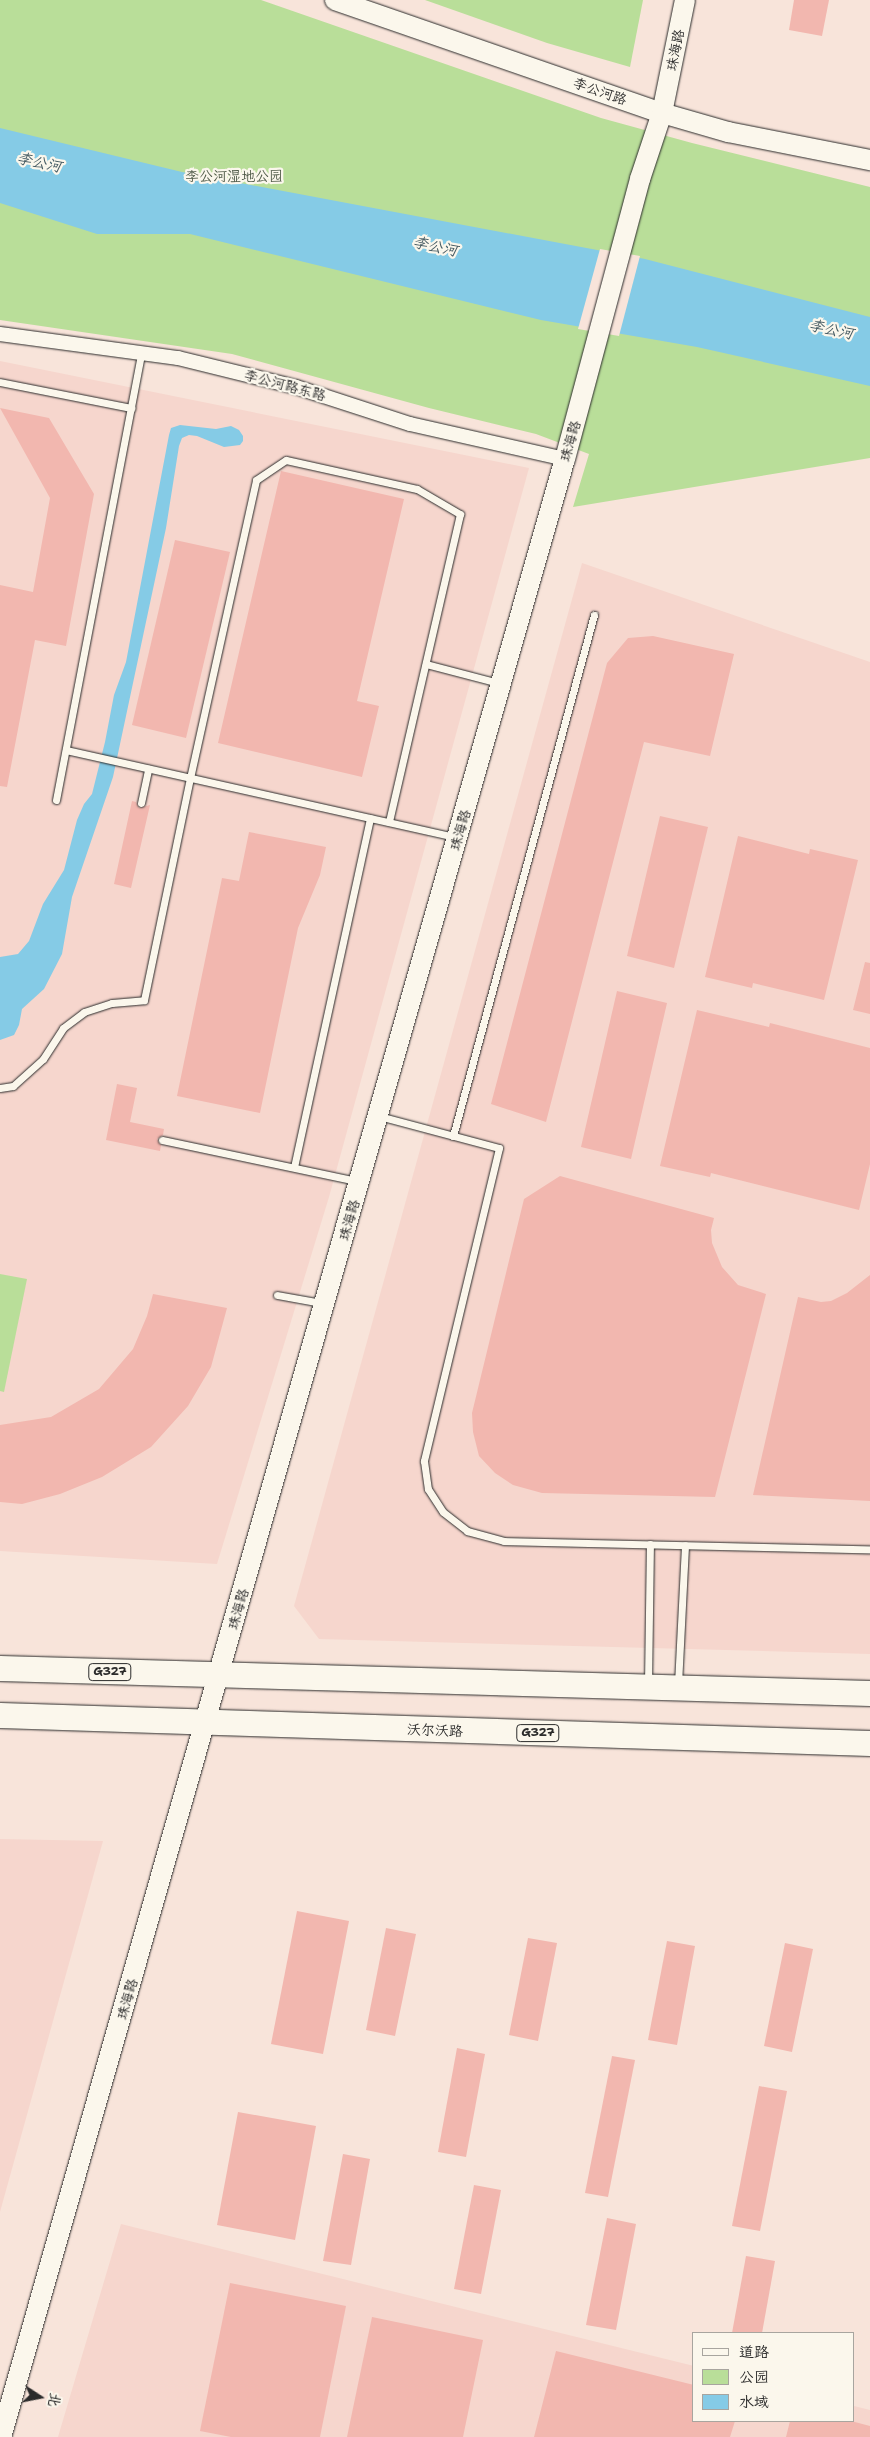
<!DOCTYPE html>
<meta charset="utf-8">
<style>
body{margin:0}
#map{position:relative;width:870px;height:2437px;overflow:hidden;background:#f8e4da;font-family:"Shantell Sans","LXGW WenKai TC",sans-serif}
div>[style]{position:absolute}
.built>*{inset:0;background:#f6d6cd}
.green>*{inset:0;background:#b9de99}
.water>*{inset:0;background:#85cbe6}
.pier>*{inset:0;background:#f8e4da}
.building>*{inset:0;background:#f2b7af}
.roads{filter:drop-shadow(0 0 1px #2b2b2b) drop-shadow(0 0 1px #2b2b2b)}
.lane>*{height:7px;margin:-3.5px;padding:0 3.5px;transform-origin:3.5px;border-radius:3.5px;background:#fbf7ec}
.street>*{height:14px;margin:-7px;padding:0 7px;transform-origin:7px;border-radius:7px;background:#fbf7ec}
.secondary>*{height:20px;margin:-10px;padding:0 10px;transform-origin:10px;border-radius:10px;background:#fbf7ec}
.highway>*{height:25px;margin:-12.5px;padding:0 12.5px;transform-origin:12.5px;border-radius:12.5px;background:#fbf7ec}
span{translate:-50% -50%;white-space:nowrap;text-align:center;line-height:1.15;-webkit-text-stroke:4.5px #fbf7ec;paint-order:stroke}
.shield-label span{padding:1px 4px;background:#fbf7ec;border:1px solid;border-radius:4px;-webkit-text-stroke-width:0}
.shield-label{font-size:12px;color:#2b2b2b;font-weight:700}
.street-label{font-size:14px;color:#2b2b2b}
.park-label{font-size:14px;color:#4e5846}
.water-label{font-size:15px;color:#465b63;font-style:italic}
.legend{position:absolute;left:692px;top:2332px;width:162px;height:90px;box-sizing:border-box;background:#fbf7ec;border:1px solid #a8a59f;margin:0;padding:6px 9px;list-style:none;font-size:15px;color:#2b2b2b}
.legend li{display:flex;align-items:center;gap:10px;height:25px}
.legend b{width:25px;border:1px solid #a8a59f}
.north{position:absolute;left:15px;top:2372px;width:50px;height:50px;-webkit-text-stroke:4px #fbf7ec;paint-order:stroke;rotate:101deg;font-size:14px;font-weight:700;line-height:20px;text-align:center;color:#2b2b2b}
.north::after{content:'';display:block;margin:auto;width:18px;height:22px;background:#2b2b2b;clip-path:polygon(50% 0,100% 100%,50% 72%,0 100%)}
</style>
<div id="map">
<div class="built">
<div style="clip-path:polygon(0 361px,529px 468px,329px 1197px,217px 1564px,0 1551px)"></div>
<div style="clip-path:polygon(582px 563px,870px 662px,870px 1654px,319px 1639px,294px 1606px)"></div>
<div style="clip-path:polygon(0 1839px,103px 1841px,0 2212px)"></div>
<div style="clip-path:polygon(121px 2224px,694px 2366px,694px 2421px,854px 2421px,854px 2406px,870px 2410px,870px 2437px,58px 2437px)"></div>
</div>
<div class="green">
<div style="clip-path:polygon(0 0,261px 0,601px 118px,692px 143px,870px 187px,870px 458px,573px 507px,589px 454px,536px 434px,429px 408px,232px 354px,0 320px)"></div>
<div style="clip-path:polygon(425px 0,643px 0,630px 67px,547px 43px)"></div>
<div style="clip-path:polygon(0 1274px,27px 1279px,4px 1392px,0 1391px)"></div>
</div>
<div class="water">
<div style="clip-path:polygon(0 128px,182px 172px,645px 259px,870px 317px,870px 386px,697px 347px,541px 320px,190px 234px,97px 234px,0 203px)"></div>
<div style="clip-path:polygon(180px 425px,216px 429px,231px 426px,239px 430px,243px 436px,243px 441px,240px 445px,224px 447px,197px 436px,189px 435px,182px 438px,179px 446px,166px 528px,113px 777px,72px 897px,62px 954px,44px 989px,22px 1009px,19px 1025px,14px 1035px,0 1040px,0 957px,18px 954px,29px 941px,43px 904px,64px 870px,77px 820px,84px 804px,92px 794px,105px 742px,114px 695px,126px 662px,169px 435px,171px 428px)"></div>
</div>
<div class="pier">
<div style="clip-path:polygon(600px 249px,640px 256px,619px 336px,578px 329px)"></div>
</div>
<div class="building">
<div style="clip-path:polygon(794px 0,829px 0,822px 36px,789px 30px)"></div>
<div style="clip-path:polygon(0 408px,49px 418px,94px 494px,66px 646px,35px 640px,7px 787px,0 786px,0 585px,33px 592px,50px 498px)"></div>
<div style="clip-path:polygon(281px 471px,404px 499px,357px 701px,379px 706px,362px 777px,218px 743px)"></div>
<div style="clip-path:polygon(175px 540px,230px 552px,186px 738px,132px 725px)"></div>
<div style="clip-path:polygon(653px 636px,734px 654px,710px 756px,644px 742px,546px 1122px,491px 1104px,607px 663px,628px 638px)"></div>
<div style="clip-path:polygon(132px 801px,136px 802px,139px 808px,150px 805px,131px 888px,114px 884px)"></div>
<div style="clip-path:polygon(660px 816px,708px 827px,674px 968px,627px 956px)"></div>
<div style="clip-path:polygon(249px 832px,326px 847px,320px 875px,298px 928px,260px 1113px,177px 1096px,222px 878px,239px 881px)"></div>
<div style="clip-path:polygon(738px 836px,809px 854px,810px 849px,858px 860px,824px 1000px,753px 983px,752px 988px,705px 977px)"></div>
<div style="clip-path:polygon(865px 962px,870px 963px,870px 1014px,853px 1010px)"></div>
<div style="clip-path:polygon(617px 991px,667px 1003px,631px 1159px,581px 1147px)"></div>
<div style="clip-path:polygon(697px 1010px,769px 1027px,770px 1023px,870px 1048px,870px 1164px,859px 1210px,711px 1173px,710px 1177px,660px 1166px)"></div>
<div style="clip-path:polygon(117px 1084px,137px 1088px,130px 1122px,164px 1129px,163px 1135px,157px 1139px,161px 1145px,160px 1151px,106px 1140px)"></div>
<div style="clip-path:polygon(560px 1176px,714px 1218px,711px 1230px,712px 1243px,722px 1267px,738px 1285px,766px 1294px,715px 1497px,542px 1493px,513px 1485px,495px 1473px,479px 1456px,473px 1432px,472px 1413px,524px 1199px)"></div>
<div style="clip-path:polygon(870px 1275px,870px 1501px,753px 1495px,798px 1297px,821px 1302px,831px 1301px,847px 1293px)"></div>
<div style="clip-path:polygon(153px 1294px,227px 1308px,211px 1367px,188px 1406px,151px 1447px,102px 1477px,60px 1494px,22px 1504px,0 1502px,0 1425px,51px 1417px,99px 1389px,133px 1349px,147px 1316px)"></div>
<div style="clip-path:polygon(297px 1911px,349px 1921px,323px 2054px,271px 2044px)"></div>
<div style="clip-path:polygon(386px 1928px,416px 1934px,395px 2036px,366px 2030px)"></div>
<div style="clip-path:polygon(528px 1938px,557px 1943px,538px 2041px,509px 2035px)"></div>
<div style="clip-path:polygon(667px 1941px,695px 1946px,677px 2045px,648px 2040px)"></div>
<div style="clip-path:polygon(785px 1943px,813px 1949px,792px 2052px,764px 2046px)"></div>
<div style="clip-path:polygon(457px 2048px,485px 2054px,466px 2157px,438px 2152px)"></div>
<div style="clip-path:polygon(612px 2056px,635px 2060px,608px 2197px,585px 2193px)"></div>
<div style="clip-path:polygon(759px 2086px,787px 2091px,760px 2231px,732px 2226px)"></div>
<div style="clip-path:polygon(238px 2112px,316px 2126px,295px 2240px,217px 2225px)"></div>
<div style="clip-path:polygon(343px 2154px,370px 2159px,351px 2265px,323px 2261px)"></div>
<div style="clip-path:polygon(474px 2185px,501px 2190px,481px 2294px,454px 2289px)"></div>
<div style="clip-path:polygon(607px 2218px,636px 2224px,616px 2330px,586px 2325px)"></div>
<div style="clip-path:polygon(746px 2256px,775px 2261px,762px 2333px,732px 2333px)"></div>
<div style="clip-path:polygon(230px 2283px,346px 2306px,320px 2437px,231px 2437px,200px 2431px)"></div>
<div style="clip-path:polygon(372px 2317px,483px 2340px,463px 2437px,347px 2437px)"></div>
<div style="clip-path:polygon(556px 2351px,694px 2385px,694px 2421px,735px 2421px,730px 2437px,534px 2437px)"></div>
<div style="clip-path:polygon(790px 2421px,851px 2421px,870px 2426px,870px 2437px,786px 2437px)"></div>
</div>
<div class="roads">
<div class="lane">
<div style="left:0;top:382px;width:134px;rotate:11.2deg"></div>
<div style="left:426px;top:664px;width:75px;rotate:14.6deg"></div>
<div style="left:66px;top:750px;width:399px;rotate:12.6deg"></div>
<div style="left:56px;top:800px;width:455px;rotate:-79.2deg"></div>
<div style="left:141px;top:803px;width:35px;rotate:-78deg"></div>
<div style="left:0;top:1088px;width:13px;rotate:-9deg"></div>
<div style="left:13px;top:1086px;width:40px;rotate:-42deg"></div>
<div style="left:43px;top:1059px;width:37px;rotate:-57deg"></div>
<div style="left:63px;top:1028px;width:26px;rotate:-37deg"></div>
<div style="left:84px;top:1012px;width:29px;rotate:-18deg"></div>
<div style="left:112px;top:1003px;width:32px;rotate:-5deg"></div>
<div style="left:144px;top:1000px;width:227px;rotate:-78.3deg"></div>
<div style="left:190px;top:778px;width:305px;rotate:-77.5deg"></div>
<div style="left:256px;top:480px;width:36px;rotate:-34deg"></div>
<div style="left:286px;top:460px;width:134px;rotate:12.5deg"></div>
<div style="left:417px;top:489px;width:50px;rotate:30.2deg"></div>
<div style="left:460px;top:514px;width:316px;rotate:103deg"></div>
<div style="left:379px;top:1116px;width:124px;rotate:14.9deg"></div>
<div style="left:499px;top:1148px;width:322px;rotate:103.5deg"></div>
<div style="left:424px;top:1461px;width:28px;rotate:82deg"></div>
<div style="left:428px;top:1489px;width:27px;rotate:57deg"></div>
<div style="left:443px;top:1512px;width:31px;rotate:38deg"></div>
<div style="left:467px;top:1531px;width:38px;rotate:15deg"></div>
<div style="left:504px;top:1541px;width:366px;rotate:1.3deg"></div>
<div style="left:453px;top:1136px;width:540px;rotate:-74.86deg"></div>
<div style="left:162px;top:1140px;width:199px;rotate:11.9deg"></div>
<div style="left:294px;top:1167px;width:357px;rotate:-77.7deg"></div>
<div style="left:277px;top:1295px;width:46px;rotate:10.1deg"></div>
<div style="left:648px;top:1684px;width:140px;rotate:-89.2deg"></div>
<div style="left:678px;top:1684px;width:139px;rotate:-87.1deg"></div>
</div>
<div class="street">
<div style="left:0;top:334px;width:180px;rotate:7.7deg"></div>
<div style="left:178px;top:358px;width:122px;rotate:13.8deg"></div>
<div style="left:296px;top:387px;width:120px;rotate:18deg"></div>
<div style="left:410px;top:424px;width:159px;rotate:12.7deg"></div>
</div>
<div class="secondary">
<div style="left:335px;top:0;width:346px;rotate:19.1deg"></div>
<div style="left:662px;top:113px;width:69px;rotate:16.1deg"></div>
<div style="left:728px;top:132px;width:145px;rotate:11.2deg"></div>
<div style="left:1px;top:2437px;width:2057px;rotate:-74.09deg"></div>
<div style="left:565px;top:459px;width:290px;rotate:-75deg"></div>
<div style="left:640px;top:179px;width:70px;rotate:-71.6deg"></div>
<div style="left:662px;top:113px;width:115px;rotate:-78.5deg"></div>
</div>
<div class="highway">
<div style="left:0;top:1668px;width:870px;rotate:1.65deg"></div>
<div style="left:0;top:1715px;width:870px;rotate:1.84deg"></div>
</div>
</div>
<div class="shield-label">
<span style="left:110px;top:1672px">G327</span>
<span style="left:538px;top:1733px">G327</span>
</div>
<div class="street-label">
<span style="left:675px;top:50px;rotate:-79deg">珠海路</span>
<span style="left:600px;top:91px;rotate:19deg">李公河路</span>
<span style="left:285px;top:385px;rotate:15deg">李公河路东路</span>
<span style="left:570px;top:441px;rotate:-74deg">珠海路</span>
<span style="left:460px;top:830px;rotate:-74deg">珠海路</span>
<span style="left:349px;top:1220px;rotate:-74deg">珠海路</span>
<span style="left:238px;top:1609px;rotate:-74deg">珠海路</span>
<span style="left:435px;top:1730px;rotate:2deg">沃尔沃路</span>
<span style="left:127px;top:1999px;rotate:-74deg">珠海路</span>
</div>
<div class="park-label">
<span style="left:234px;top:176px">李公河湿地公园</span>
</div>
<div class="water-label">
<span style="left:39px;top:163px;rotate:12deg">李公河</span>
<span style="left:435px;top:247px;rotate:12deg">李公河</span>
<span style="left:831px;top:330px;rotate:12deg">李公河</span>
</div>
<ul class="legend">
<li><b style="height:6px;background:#fbf7ec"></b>道路</li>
<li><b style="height:14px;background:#b9de99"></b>公园</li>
<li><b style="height:14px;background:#85cbe6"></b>水域</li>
</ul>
<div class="north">北</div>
</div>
